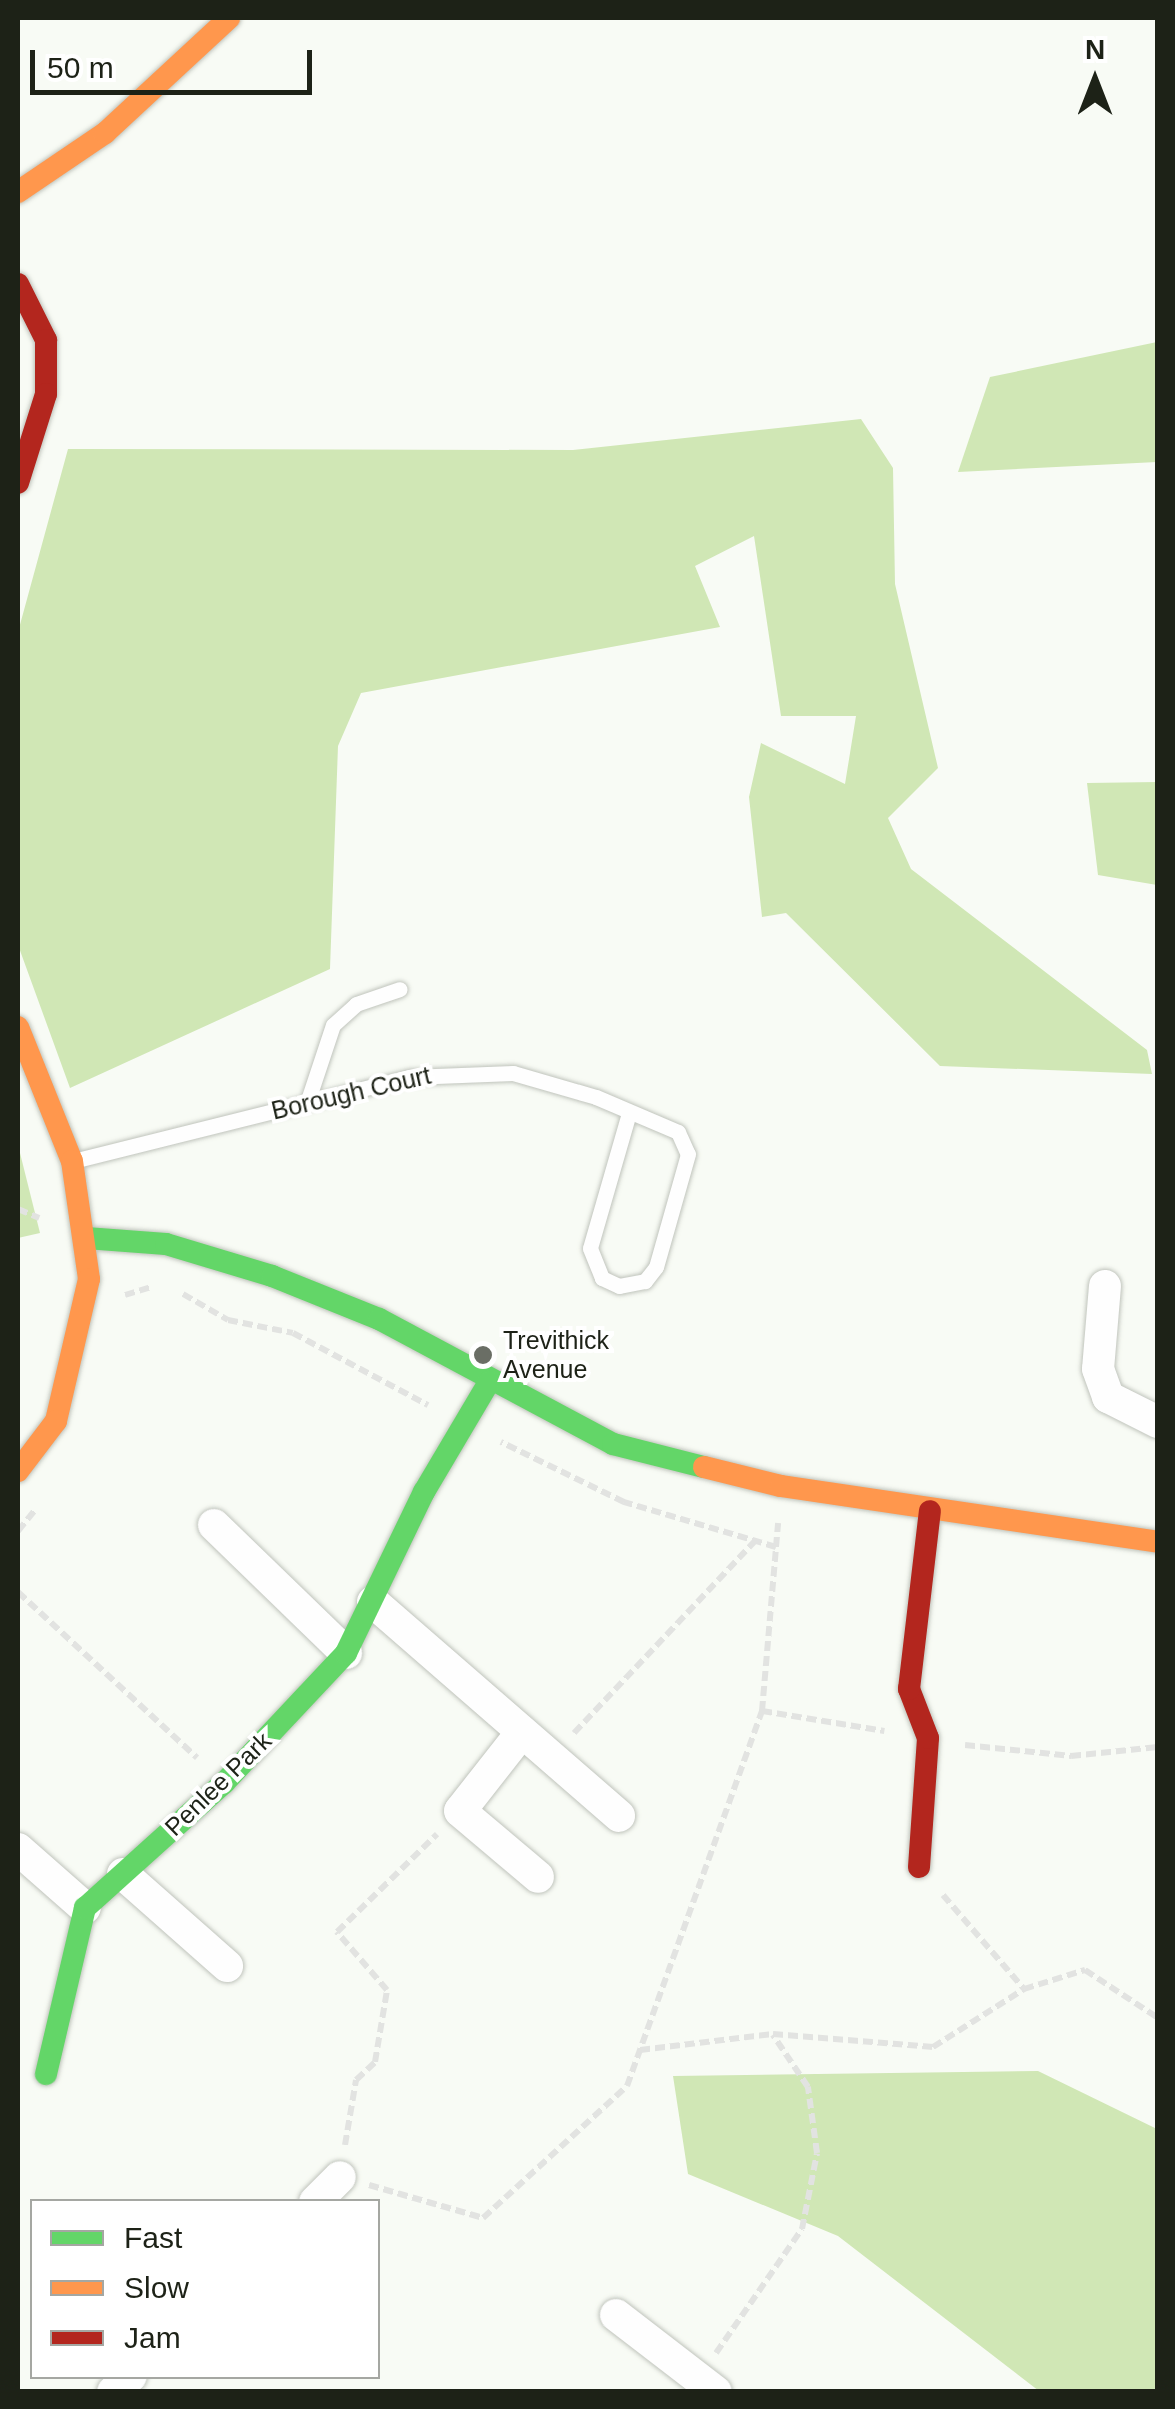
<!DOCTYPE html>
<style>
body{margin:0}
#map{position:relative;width:1175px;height:2409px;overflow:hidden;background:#f8fbf5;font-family:Arial,sans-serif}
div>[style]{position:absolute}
.forest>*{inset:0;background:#d0e7b5}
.path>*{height:6px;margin-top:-3px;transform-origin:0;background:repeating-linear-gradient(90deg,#e2e3e1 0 10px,transparent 0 15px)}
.roads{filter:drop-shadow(0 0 2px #c0c4bc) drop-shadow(0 0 2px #c0c4bc)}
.lane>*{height:15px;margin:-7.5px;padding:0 7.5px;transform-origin:7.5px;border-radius:7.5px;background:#fefefe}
.street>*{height:32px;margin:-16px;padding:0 16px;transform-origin:16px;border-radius:16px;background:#fefefe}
.fast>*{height:22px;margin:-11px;padding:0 11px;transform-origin:11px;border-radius:11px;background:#63d668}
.slow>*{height:22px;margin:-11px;padding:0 11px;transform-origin:11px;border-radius:11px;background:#ff974d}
.jam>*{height:22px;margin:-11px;padding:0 11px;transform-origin:11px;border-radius:11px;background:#b3261e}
.dots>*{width:28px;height:28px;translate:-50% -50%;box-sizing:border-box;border:5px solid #fff;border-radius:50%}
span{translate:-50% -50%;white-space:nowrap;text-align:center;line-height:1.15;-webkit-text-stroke:8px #fff;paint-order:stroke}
.street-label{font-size:25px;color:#1d2217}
.poi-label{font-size:25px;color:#1d2217}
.left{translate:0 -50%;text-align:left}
.frame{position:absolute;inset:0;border:20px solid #1d2217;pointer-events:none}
.legend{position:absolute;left:30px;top:2199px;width:350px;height:180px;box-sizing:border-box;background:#fff;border:2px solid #a5a7a2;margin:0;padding:12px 18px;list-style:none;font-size:30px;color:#1d2217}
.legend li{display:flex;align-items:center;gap:20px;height:50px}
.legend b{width:50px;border:2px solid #a5a7a2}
.north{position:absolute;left:1045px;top:30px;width:100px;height:100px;-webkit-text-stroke:8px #fff;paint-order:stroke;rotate:0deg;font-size:28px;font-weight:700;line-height:40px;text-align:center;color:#1d2217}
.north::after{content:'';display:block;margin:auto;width:35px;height:45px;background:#1d2217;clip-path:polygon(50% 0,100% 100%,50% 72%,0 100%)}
.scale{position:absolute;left:30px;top:50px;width:282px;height:45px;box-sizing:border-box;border:5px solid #1d2217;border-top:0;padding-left:12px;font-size:30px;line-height:35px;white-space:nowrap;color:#1d2217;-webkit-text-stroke:8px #fff;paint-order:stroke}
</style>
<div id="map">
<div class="forest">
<div style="clip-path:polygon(1157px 342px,1157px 462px,958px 472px,990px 377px)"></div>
<div style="clip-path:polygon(861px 419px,893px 468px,895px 584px,938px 768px,888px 818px,911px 869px,1147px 1050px,1152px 1074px,940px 1066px,786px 913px,762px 917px,749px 797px,761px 743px,845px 784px,856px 716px,781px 716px,754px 536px,695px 566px,720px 627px,361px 693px,338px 746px,330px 969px,70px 1088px,18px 945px,18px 632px,68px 449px,573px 450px)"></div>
<div style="clip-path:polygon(1157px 782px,1157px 885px,1098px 875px,1087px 783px)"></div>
<div style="clip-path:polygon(18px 1145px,40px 1233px,18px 1238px)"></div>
<div style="clip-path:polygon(1038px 2071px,1157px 2129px,1157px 2389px,1039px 2391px,838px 2236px,688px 2174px,673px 2076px)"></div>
</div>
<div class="path">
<div style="left:18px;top:1209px;width:23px;rotate:23deg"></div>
<div style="left:183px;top:1294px;width:52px;rotate:30deg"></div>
<div style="left:228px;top:1320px;width:66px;rotate:11.3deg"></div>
<div style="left:293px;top:1333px;width:153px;rotate:28.1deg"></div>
<div style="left:125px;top:1295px;width:27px;rotate:-17deg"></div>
<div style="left:18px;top:1531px;width:28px;rotate:-51deg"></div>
<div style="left:776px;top:1547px;width:24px;rotate:-85deg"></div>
<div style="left:18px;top:1592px;width:244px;rotate:42.8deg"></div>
<div style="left:762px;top:1711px;width:124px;rotate:9.3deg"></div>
<div style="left:574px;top:1733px;width:264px;rotate:-46.7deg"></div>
<div style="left:965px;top:1745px;width:107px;rotate:5.9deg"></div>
<div style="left:1071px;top:1756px;width:87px;rotate:-5.9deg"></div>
<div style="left:943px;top:1895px;width:124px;rotate:49.2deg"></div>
<div style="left:1024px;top:1989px;width:64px;rotate:-17.3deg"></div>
<div style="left:1085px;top:1970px;width:87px;rotate:33.3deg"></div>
<div style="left:640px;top:2050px;width:134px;rotate:-6.9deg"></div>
<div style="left:773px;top:2034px;width:161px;rotate:4.6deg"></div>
<div style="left:933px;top:2047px;width:108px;rotate:-32.5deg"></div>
<div style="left:345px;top:2145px;width:66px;rotate:-80.4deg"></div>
<div style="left:356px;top:2080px;width:26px;rotate:-43deg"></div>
<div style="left:375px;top:2062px;width:73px;rotate:-80.5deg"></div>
<div style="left:387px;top:1990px;width:77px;rotate:-130.8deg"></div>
<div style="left:337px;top:1932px;width:140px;rotate:-44.4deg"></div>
<div style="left:369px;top:2185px;width:119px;rotate:16.1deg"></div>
<div style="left:483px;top:2218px;width:195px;rotate:-42.5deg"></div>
<div style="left:627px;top:2086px;width:399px;rotate:-70.2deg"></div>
<div style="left:762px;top:1711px;width:165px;rotate:-85.1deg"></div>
<div style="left:776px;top:1547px;width:159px;rotate:-163.5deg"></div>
<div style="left:624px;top:1502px;width:137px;rotate:-154deg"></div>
<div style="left:716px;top:2353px;width:151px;rotate:-55.3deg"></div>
<div style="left:802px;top:2229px;width:77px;rotate:-78.8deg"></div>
<div style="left:817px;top:2153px;width:67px;rotate:-97.8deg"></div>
<div style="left:808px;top:2087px;width:63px;rotate:-123.9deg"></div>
</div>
<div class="roads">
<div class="lane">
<div style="left:307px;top:1103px;width:82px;rotate:-71.6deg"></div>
<div style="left:333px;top:1025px;width:31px;rotate:-42deg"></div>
<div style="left:356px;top:1004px;width:46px;rotate:-18.8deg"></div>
<div style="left:77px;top:1160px;width:343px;rotate:-14deg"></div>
<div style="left:410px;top:1077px;width:103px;rotate:-2.2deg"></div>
<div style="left:513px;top:1073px;width:86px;rotate:16.1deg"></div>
<div style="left:596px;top:1097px;width:89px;rotate:23.1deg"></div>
<div style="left:678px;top:1132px;width:24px;rotate:66deg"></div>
<div style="left:688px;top:1154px;width:117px;rotate:105.8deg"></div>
<div style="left:656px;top:1267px;width:18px;rotate:128deg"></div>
<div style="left:645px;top:1281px;width:26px;rotate:169deg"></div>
<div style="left:619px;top:1286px;width:19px;rotate:-155deg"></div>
<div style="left:602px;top:1278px;width:32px;rotate:-112deg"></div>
<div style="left:590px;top:1248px;width:141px;rotate:-73.9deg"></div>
</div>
<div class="street">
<div style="left:1105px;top:1286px;width:83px;rotate:94.8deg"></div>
<div style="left:1098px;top:1369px;width:30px;rotate:70deg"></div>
<div style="left:1108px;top:1397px;width:56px;rotate:26.6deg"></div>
<div style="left:214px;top:1525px;width:184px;rotate:44.1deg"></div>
<div style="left:373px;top:1602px;width:326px;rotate:41deg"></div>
<div style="left:522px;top:1732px;width:100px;rotate:128.1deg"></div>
<div style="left:460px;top:1811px;width:102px;rotate:40.2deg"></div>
<div style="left:18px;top:1849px;width:89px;rotate:41.4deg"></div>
<div style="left:123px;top:1874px;width:139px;rotate:41.5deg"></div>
<div style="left:315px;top:2202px;width:35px;rotate:-45deg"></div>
<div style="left:616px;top:2315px;width:126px;rotate:37.6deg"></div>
<div style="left:113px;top:2392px;width:24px;rotate:-42deg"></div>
</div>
<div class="fast">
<div style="left:86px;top:1238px;width:80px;rotate:4.3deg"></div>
<div style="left:166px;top:1244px;width:111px;rotate:16.8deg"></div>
<div style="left:272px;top:1276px;width:115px;rotate:21.9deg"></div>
<div style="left:379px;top:1319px;width:265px;rotate:28.1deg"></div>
<div style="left:613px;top:1444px;width:94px;rotate:14.2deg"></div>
<div style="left:46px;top:2074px;width:171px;rotate:-76.8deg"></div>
<div style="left:85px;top:1908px;width:187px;rotate:-42deg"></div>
<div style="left:224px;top:1783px;width:178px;rotate:-46.8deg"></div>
<div style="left:346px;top:1653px;width:179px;rotate:-64.2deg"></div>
<div style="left:424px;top:1492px;width:128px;rotate:-59.4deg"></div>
</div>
<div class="slow">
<div style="left:18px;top:192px;width:105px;rotate:-34.1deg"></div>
<div style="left:105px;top:133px;width:169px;rotate:-42.8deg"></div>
<div style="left:18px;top:1027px;width:144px;rotate:68.1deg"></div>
<div style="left:72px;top:1161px;width:119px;rotate:81.8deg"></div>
<div style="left:89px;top:1279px;width:146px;rotate:103.1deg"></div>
<div style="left:56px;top:1421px;width:63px;rotate:127.2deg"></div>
<div style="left:704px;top:1467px;width:79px;rotate:13.9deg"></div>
<div style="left:781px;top:1486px;width:381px;rotate:8.4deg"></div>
</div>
<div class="jam">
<div style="left:18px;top:284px;width:63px;rotate:63.4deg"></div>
<div style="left:46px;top:340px;width:54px;rotate:90deg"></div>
<div style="left:46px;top:394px;width:93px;rotate:107.5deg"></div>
<div style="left:919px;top:1867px;width:129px;rotate:-86deg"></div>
<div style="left:928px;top:1738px;width:53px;rotate:-111.2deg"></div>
<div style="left:909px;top:1689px;width:179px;rotate:-83.3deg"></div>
</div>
</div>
<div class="dots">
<div style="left:483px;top:1355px;background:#6a6e65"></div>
</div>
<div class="street-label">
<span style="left:351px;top:1093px;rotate:-13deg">Borough Court</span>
<span style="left:218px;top:1784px;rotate:-44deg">Penlee Park</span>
</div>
<div class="poi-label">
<span class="left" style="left:503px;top:1355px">Trevithick<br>Avenue</span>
</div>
<div class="frame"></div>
<ul class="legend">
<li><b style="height:12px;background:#63d668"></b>Fast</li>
<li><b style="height:12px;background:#ff974d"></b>Slow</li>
<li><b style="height:12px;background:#b3261e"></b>Jam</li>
</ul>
<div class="north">N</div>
<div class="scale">50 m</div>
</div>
